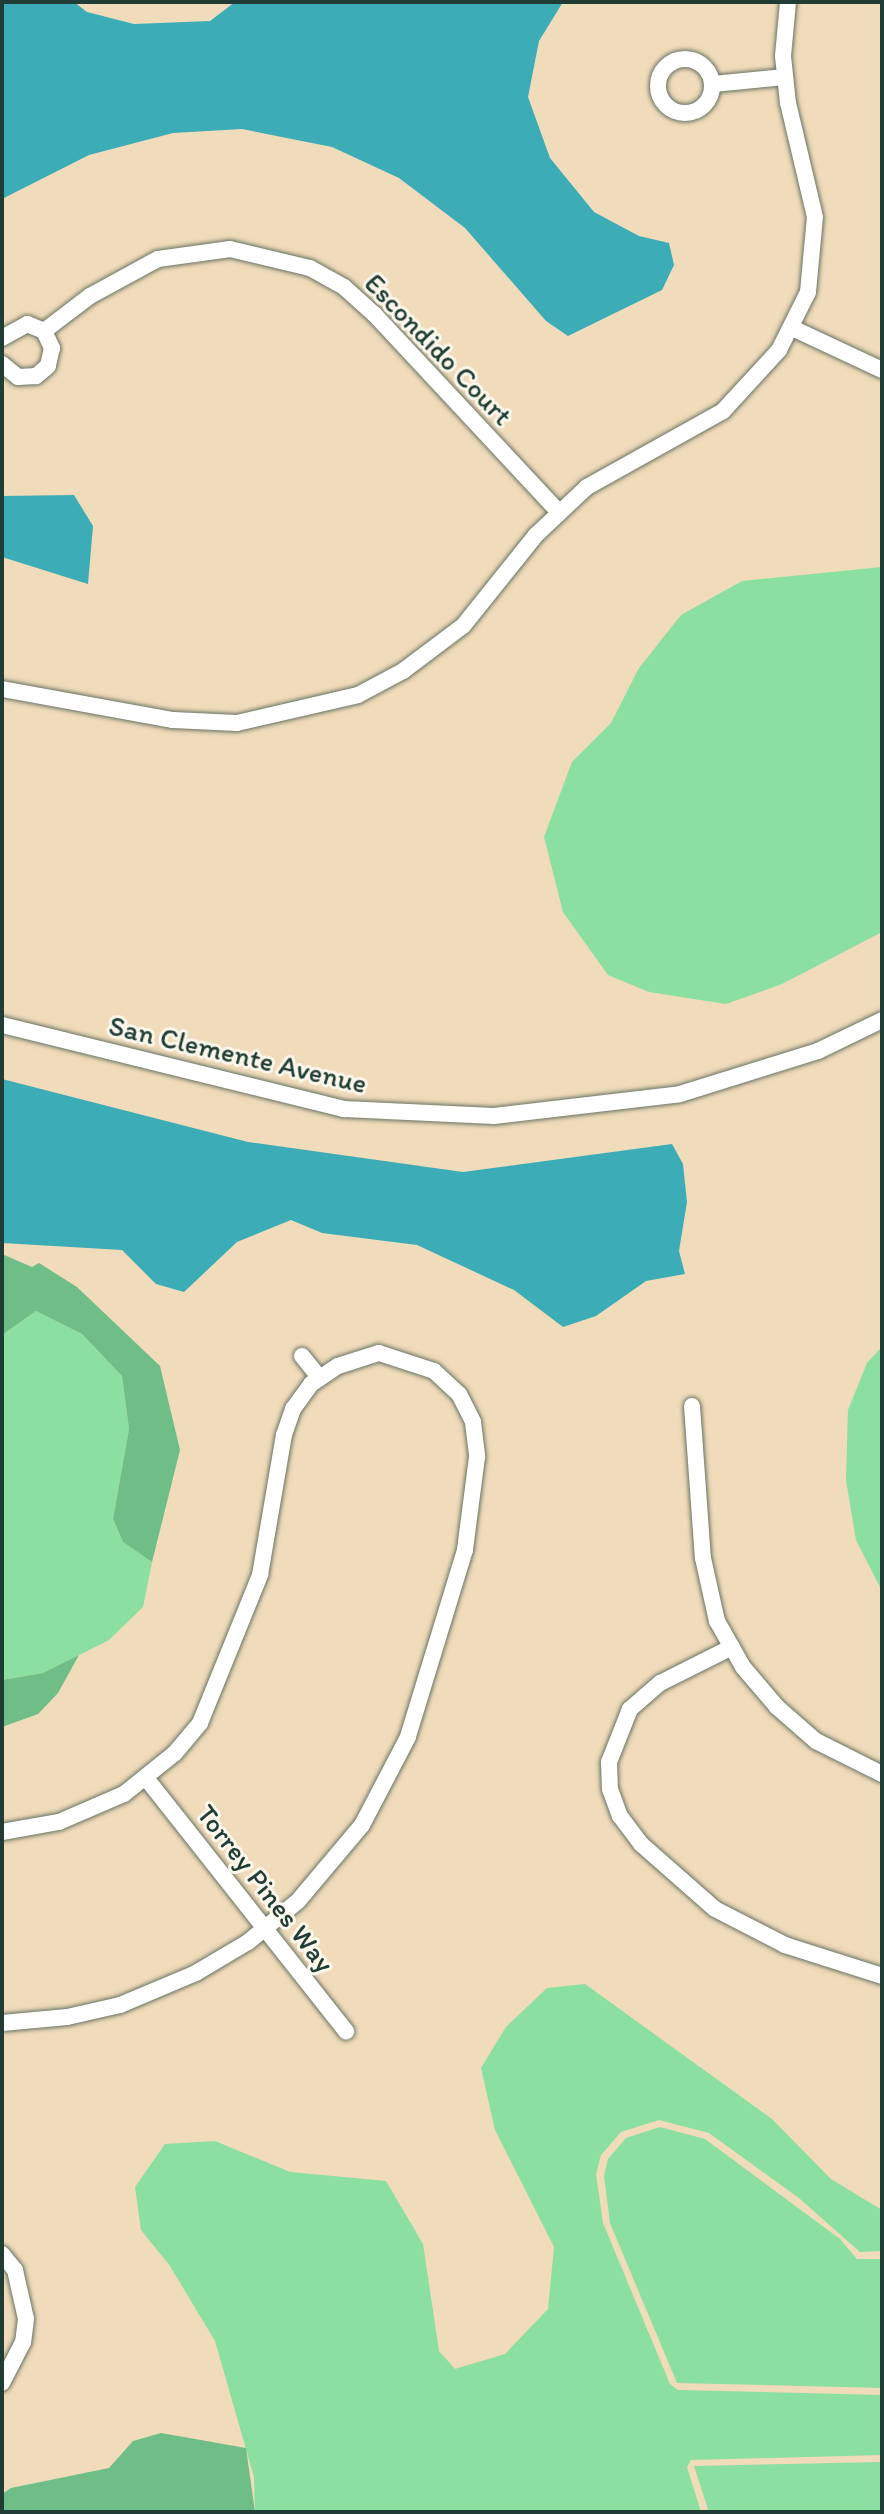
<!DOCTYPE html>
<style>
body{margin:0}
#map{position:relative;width:884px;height:2514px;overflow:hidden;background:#f0dbba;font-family:Itim,sans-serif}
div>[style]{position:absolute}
.green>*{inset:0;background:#8adfa1}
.forest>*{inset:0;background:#6fbe87}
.water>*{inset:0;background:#3cadb6}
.roads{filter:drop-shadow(0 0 2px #687463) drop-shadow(0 0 2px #687463)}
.street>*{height:16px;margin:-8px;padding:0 8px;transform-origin:8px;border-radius:8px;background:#fff}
.street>.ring{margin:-8px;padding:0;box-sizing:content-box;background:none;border:16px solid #fff;border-radius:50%}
span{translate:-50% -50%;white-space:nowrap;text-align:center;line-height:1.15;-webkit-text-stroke:6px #fbf7ec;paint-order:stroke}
.street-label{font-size:28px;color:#1f3d34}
.frame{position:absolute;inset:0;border:4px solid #1f3d34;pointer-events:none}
</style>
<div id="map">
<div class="green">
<div style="clip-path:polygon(882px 567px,882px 932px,782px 984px,726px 1004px,649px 992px,608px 975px,563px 912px,544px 837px,572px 762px,611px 723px,639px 668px,681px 615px,742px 581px)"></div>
<div style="clip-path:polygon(36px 1311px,82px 1334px,122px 1376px,129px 1429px,113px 1519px,123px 1542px,152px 1562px,143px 1607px,109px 1640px,43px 1673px,2px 1680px,2px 1335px)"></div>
<div style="clip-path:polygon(882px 1347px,882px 1591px,856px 1540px,846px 1480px,848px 1410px,867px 1363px)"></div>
<div style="clip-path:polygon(585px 1984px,772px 2119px,831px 2179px,882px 2210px,882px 2251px,860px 2252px,799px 2198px,709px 2133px,659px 2120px,621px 2132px,601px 2155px,596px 2174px,603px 2223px,670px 2384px,678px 2390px,882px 2395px,882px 2455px,691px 2460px,687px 2467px,701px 2512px,255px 2512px,254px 2477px,215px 2341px,170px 2266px,141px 2230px,135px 2187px,165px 2144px,215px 2141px,290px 2172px,386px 2181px,423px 2244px,439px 2351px,455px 2369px,505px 2354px,548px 2309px,554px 2247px,495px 2130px,481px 2068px,506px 2027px,547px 1988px)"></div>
<div style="clip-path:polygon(660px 2127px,705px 2139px,840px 2239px,857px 2259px,882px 2259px,882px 2388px,677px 2383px,610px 2223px,604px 2176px,608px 2159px,626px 2138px)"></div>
<div style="clip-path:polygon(882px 2462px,882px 2512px,709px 2512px,694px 2466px)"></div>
</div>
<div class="forest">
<div style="clip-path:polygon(2px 1254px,32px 1267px,39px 1263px,77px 1287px,160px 1366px,180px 1450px,152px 1562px,123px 1542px,113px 1519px,129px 1429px,122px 1376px,82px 1334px,36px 1311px,2px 1335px)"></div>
<div style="clip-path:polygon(79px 1655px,58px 1693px,38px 1714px,2px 1727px,2px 1680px,43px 1673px)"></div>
<div style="clip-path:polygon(161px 2433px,246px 2448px,255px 2512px,2px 2512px,2px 2494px,11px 2488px,109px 2468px,133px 2441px)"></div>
</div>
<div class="water">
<div style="clip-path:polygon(2px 2px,74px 2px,87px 12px,134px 24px,210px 21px,235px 2px,563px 2px,539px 41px,528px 97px,550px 158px,594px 212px,639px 236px,669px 243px,674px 265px,662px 290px,568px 336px,546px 321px,465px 228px,399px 178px,332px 147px,242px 129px,173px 133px,89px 155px,2px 199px)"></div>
<div style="clip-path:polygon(74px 495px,93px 526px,88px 584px,2px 557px,2px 496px)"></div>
<div style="clip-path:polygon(2px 1079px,248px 1142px,463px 1172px,672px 1144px,683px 1164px,687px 1202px,679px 1251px,685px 1274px,646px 1281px,596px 1316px,563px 1327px,514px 1290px,417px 1245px,322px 1233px,291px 1220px,237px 1242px,184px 1292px,156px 1284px,122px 1250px,2px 1243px)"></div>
</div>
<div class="roads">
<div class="street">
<div class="ring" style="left:658px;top:59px;width:38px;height:38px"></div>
<div style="left:713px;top:84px;width:72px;rotate:-5.6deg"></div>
<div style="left:792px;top:328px;width:99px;rotate:25deg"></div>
<div style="left:44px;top:331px;width:58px;rotate:-37.3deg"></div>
<div style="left:90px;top:296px;width:77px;rotate:-28.6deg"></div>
<div style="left:158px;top:259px;width:73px;rotate:-7.9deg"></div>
<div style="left:230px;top:249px;width:82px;rotate:13.4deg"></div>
<div style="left:310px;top:268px;width:39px;rotate:29deg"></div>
<div style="left:344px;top:287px;width:42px;rotate:42.1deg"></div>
<div style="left:375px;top:315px;width:270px;rotate:47deg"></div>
<div style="left:2px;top:338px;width:29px;rotate:-29deg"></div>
<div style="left:27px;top:324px;width:18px;rotate:22deg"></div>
<div style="left:44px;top:331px;width:19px;rotate:65deg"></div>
<div style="left:52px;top:348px;width:18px;rotate:103deg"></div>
<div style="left:48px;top:366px;width:16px;rotate:140deg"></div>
<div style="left:36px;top:376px;width:18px;rotate:177deg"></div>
<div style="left:18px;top:377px;width:21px;rotate:-141deg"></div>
<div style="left:2px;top:689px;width:174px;rotate:10.3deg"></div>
<div style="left:173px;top:720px;width:64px;rotate:2.7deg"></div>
<div style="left:237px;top:723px;width:124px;rotate:-13deg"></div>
<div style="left:358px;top:695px;width:51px;rotate:-28.1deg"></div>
<div style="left:403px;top:671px;width:75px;rotate:-36.9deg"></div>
<div style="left:463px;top:626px;width:117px;rotate:-51.3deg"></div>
<div style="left:536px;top:535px;width:70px;rotate:-43.3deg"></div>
<div style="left:587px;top:487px;width:156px;rotate:-29.2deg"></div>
<div style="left:723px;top:411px;width:83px;rotate:-47.4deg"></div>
<div style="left:779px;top:350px;width:65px;rotate:-63.4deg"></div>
<div style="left:808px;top:292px;width:75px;rotate:-84.7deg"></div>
<div style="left:815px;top:217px;width:117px;rotate:-103.3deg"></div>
<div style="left:788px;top:103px;width:47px;rotate:-96.1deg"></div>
<div style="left:783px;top:56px;width:54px;rotate:-84.7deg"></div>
<div style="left:2px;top:1025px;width:352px;rotate:13.8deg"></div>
<div style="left:344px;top:1109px;width:150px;rotate:2.7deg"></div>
<div style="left:494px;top:1116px;width:187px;rotate:-6.7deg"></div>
<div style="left:680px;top:1094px;width:145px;rotate:-17.3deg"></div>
<div style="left:818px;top:1051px;width:71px;rotate:-25.8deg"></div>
<div style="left:302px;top:1356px;width:28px;rotate:51deg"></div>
<div style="left:692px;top:1406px;width:152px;rotate:85.9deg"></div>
<div style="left:703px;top:1558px;width:65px;rotate:77.5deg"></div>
<div style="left:717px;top:1621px;width:53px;rotate:60.5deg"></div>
<div style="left:743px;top:1667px;width:52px;rotate:49.6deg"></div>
<div style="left:777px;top:1707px;width:52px;rotate:41.1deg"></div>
<div style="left:816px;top:1741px;width:74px;rotate:26.6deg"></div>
<div style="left:732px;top:1647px;width:80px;rotate:153.4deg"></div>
<div style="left:660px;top:1683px;width:40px;rotate:139deg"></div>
<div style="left:630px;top:1709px;width:57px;rotate:111.6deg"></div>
<div style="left:609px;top:1762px;width:27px;rotate:88deg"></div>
<div style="left:610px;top:1789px;width:29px;rotate:70deg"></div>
<div style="left:620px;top:1816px;width:35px;rotate:53deg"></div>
<div style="left:641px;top:1844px;width:98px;rotate:41.3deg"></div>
<div style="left:715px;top:1909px;width:79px;rotate:27.2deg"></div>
<div style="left:785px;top:1945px;width:102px;rotate:17.7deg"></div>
<div style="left:146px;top:1778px;width:323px;rotate:51.7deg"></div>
<div style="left:2px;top:1832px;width:58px;rotate:-10deg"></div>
<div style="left:59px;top:1822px;width:71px;rotate:-23.3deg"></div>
<div style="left:124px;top:1794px;width:65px;rotate:-38.8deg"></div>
<div style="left:175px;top:1753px;width:39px;rotate:-50deg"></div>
<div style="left:200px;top:1723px;width:160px;rotate:-67.9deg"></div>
<div style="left:260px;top:1575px;width:142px;rotate:-80.3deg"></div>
<div style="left:284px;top:1435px;width:28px;rotate:-71deg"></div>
<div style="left:293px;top:1409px;width:31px;rotate:-54deg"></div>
<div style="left:311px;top:1384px;width:32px;rotate:-34deg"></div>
<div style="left:338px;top:1366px;width:43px;rotate:-17.6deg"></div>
<div style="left:379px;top:1353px;width:58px;rotate:18.1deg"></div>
<div style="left:434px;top:1371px;width:34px;rotate:43deg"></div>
<div style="left:459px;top:1394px;width:31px;rotate:63deg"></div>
<div style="left:473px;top:1422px;width:35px;rotate:83deg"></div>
<div style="left:477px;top:1457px;width:94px;rotate:97.4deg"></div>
<div style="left:465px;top:1550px;width:195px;rotate:107deg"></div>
<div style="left:408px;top:1737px;width:99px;rotate:117.6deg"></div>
<div style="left:362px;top:1825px;width:99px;rotate:130.1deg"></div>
<div style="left:298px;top:1901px;width:65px;rotate:140.6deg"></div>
<div style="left:248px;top:1942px;width:61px;rotate:149.2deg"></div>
<div style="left:196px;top:1973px;width:82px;rotate:157.2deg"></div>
<div style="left:120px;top:2005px;width:54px;rotate:167.2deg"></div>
<div style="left:67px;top:2017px;width:65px;rotate:174.7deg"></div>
<div style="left:2px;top:2254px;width:21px;rotate:51deg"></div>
<div style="left:15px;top:2270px;width:50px;rotate:77.3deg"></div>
<div style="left:26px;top:2319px;width:23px;rotate:97deg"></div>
<div style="left:23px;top:2342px;width:46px;rotate:117.1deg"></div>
</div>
</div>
<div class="street-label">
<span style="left:439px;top:349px;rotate:46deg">Escondido Court</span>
<span style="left:238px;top:1054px;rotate:13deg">San Clemente Avenue</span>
<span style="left:266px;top:1888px;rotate:52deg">Torrey Pines Way</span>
</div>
<div class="frame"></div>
</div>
